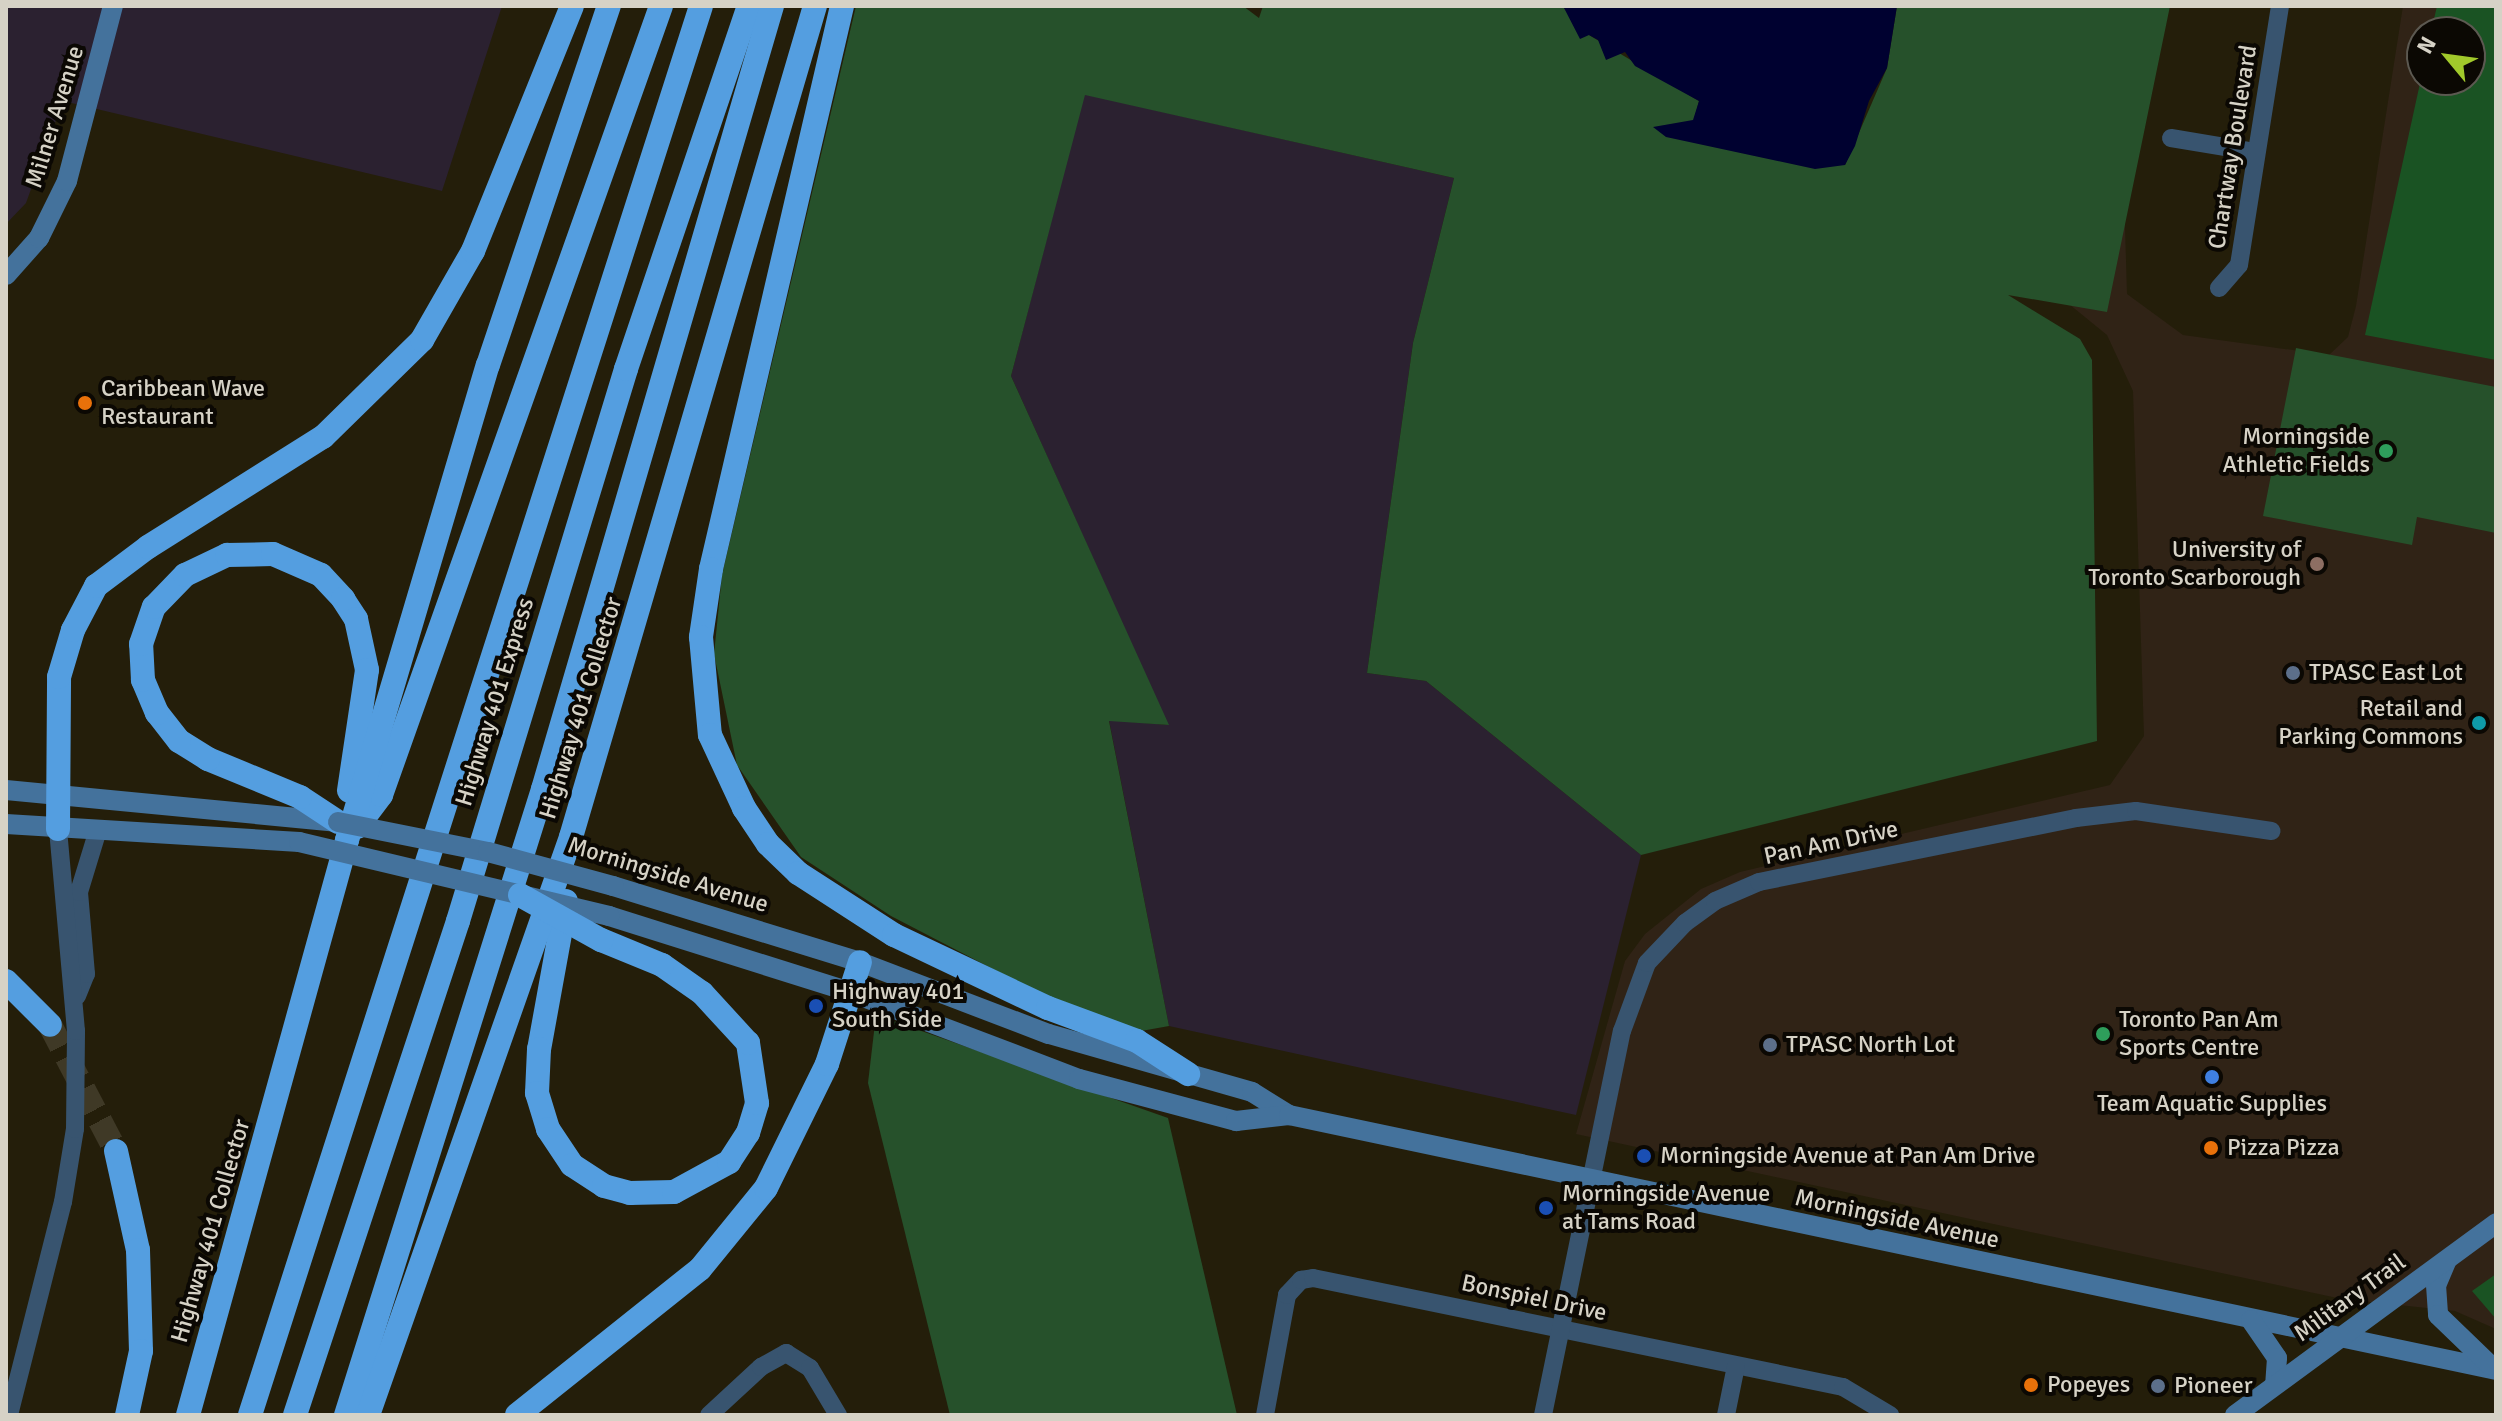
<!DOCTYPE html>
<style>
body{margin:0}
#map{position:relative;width:2502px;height:1421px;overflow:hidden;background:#241e0a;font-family:Signika,sans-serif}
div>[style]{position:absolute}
.industrial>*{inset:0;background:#2b2130}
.education>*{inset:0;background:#302316}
.green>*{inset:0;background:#26512b}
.forest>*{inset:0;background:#1a5323}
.water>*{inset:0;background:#000130}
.highway-tunnel>*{height:24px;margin-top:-12px;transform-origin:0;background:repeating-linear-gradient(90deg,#3f3926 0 24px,transparent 0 36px)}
.street>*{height:18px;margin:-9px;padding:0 9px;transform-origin:9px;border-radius:9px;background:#38546f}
.secondary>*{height:20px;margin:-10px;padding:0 10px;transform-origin:10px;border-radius:10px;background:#44729c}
.highway>*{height:24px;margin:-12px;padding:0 12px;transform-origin:12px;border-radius:12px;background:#549ee0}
.secondary-bridge>*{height:20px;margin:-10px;padding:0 10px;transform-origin:10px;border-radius:10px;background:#44729c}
.highway-bridge>*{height:24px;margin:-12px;padding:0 12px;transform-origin:12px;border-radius:12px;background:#549ee0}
.dots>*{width:22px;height:22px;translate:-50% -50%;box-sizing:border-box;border:4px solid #0b0803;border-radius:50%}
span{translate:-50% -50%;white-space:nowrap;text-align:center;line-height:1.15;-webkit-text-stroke:8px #0b0803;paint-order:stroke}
.street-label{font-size:24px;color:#d6d2c6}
.poi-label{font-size:24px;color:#d6d2c6}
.left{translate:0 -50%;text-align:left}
.right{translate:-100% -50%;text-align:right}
.frame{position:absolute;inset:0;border:8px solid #d6d2c6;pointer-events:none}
.north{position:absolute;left:2406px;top:16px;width:80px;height:80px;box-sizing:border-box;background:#0b0803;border:2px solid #5c5951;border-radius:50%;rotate:299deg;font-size:22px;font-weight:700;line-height:32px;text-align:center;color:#d6d2c6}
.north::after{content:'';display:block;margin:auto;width:28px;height:36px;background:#a1c92b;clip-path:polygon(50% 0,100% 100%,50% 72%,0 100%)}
</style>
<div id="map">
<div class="industrial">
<div style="clip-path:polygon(6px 6px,502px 6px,442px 191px,63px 101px,26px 203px,6px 224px)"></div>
<div style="clip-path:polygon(1084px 94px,1454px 178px,1413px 343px,1367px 673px,1426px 681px,1641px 855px,1576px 1115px,1169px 1026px,1109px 720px,1168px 725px,1011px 376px)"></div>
</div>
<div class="education">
<div style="clip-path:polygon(evenodd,2403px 6px,2496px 6px,2496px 1329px,2455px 1311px,2342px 1299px,1576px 1134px,1625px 961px,1645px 934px,1701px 889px,1740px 872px,2110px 785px,2144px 736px,2133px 391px,2107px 335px,1913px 177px,2124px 192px,2127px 294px,2183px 335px,2329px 355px,2348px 337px,2356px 306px,2403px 6px,2422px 32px,2470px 32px,2470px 80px,2422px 80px,2422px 32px)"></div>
</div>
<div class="green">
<div style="clip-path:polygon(856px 6px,1243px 6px,1259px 18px,1263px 6px,1562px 6px,1589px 35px,1699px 101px,1694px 120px,1845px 165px,1887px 68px,1897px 6px,2170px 6px,2107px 312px,2008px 295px,2080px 339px,2092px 360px,2097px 741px,1641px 855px,1426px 681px,1367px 673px,1413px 343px,1454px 178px,1085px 95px,1011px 376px,1169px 725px,1109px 721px,1169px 1026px,1130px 1033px,1051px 999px,891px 916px,801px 857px,737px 765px,714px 654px,722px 575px)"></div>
<div style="clip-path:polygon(2296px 348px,2496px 387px,2496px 533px,2417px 517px,2412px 545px,2263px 516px)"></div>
<div style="clip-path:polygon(876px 1015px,1168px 1118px,1237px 1415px,950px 1415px,868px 1083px)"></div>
</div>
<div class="forest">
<div style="clip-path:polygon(2437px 6px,2496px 6px,2496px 360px,2365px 335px,2422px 74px,2422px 80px,2470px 80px,2470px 32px,2431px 32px)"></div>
<div style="clip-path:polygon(2496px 1274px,2496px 1319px,2472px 1291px)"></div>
</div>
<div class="water">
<div style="clip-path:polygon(1563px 6px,1897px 6px,1887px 68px,1869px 101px,1855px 146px,1845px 165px,1815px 169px,1666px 137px,1653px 127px,1693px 120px,1699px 101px,1635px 66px,1625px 52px,1606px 60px,1598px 40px,1589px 35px,1580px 39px)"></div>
</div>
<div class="highway-tunnel">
<div style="left:50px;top:1025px;width:142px;rotate:62.4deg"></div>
</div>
<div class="street">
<div style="left:2171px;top:138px;width:86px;rotate:9.4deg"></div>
<div style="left:2219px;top:288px;width:30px;rotate:-49deg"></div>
<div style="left:2239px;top:265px;width:262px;rotate:-81deg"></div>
<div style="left:77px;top:996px;width:24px;rotate:-68deg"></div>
<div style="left:86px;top:974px;width:82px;rotate:-94.9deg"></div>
<div style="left:79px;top:892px;width:65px;rotate:-73deg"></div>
<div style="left:9px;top:1415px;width:220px;rotate:-75.8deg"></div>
<div style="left:63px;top:1202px;width:74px;rotate:-80.7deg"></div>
<div style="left:75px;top:1129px;width:98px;rotate:-89.4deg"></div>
<div style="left:76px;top:1031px;width:203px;rotate:-95.1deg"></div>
<div style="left:709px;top:1415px;width:71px;rotate:-42.7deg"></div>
<div style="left:761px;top:1367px;width:29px;rotate:-29deg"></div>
<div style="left:786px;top:1353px;width:28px;rotate:32deg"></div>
<div style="left:810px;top:1368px;width:55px;rotate:59.2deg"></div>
<div style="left:1265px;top:1415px;width:122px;rotate:-79.6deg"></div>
<div style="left:1287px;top:1295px;width:21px;rotate:-47deg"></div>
<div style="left:1301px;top:1280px;width:12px;rotate:-9deg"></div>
<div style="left:1313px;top:1278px;width:541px;rotate:11.62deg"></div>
<div style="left:1843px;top:1387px;width:55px;rotate:30.8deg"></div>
<div style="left:1543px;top:1415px;width:392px;rotate:-78.4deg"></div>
<div style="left:1622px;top:1031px;width:72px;rotate:-69.8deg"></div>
<div style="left:1647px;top:963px;width:55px;rotate:-46.5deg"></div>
<div style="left:1685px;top:923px;width:37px;rotate:-36deg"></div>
<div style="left:1715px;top:901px;width:48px;rotate:-23.4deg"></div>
<div style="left:1759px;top:882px;width:323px;rotate:-11.4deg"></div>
<div style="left:2076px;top:818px;width:60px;rotate:-6.7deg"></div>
<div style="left:2136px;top:811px;width:137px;rotate:8.4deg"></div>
<div style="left:1726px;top:1415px;width:50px;rotate:-78.5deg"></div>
</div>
<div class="secondary">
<div style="left:6px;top:275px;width:50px;rotate:-48.3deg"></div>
<div style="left:39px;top:238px;width:64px;rotate:-63.8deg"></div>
<div style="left:67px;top:181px;width:181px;rotate:-75.3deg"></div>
<div style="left:6px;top:790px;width:334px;rotate:5.5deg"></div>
<div style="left:6px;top:824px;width:294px;rotate:3.5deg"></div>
<div style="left:613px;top:886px;width:258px;rotate:17.1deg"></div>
<div style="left:860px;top:962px;width:202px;rotate:20.9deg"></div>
<div style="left:1049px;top:1034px;width:211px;rotate:15.9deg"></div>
<div style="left:1252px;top:1092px;width:44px;rotate:31.9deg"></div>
<div style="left:609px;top:916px;width:253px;rotate:17.5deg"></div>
<div style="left:850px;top:992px;width:245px;rotate:20.8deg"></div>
<div style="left:1079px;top:1079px;width:163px;rotate:15deg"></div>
<div style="left:1236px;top:1121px;width:53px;rotate:-6.5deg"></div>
<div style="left:1289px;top:1115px;width:1234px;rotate:11.93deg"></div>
<div style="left:2446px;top:1262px;width:25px;rotate:113deg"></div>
<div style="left:2436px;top:1285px;width:30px;rotate:86deg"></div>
<div style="left:2438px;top:1315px;width:72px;rotate:43.9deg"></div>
<div style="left:2251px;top:1320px;width:46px;rotate:55.6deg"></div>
<div style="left:2277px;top:1358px;width:26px;rotate:94deg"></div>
<div style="left:2235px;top:1415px;width:324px;rotate:-36.3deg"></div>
</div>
<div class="highway">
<div style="left:842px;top:6px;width:578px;rotate:103.1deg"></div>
<div style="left:711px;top:569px;width:69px;rotate:98.4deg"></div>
<div style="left:701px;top:637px;width:98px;rotate:84.8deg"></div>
<div style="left:710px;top:735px;width:81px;rotate:65deg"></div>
<div style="left:744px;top:808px;width:43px;rotate:56.3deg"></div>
<div style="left:768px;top:844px;width:42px;rotate:44deg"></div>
<div style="left:798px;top:873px;width:114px;rotate:32.9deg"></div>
<div style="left:894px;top:935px;width:170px;rotate:25.4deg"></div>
<div style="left:1048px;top:1008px;width:95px;rotate:20.3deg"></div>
<div style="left:1137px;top:1041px;width:61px;rotate:32.9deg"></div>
<div style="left:338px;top:822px;width:45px;rotate:-146.7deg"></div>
<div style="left:300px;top:797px;width:100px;rotate:-157.6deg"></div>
<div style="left:208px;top:759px;width:34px;rotate:-148deg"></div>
<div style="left:179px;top:741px;width:36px;rotate:-128deg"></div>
<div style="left:157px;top:713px;width:36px;rotate:-113deg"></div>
<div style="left:143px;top:680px;width:36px;rotate:-93deg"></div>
<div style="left:141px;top:644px;width:39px;rotate:-71deg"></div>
<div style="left:154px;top:607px;width:45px;rotate:-45.9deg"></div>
<div style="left:185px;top:575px;width:47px;rotate:-25.5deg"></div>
<div style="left:227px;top:555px;width:46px;rotate:-1.2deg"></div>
<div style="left:273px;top:554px;width:52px;rotate:23.6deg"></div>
<div style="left:321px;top:575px;width:33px;rotate:47deg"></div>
<div style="left:343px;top:599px;width:24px;rotate:57deg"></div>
<div style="left:356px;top:619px;width:52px;rotate:77.8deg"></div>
<div style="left:367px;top:670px;width:122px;rotate:98.5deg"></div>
<div style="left:357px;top:827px;width:40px;rotate:-53deg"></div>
<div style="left:381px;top:795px;width:837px;rotate:-70.46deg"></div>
<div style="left:58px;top:829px;width:152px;rotate:-89.6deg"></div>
<div style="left:59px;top:677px;width:49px;rotate:-73.4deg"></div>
<div style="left:73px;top:630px;width:50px;rotate:-62.4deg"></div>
<div style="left:96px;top:586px;width:65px;rotate:-36.9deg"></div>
<div style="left:148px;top:547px;width:207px;rotate:-32.2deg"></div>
<div style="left:323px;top:437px;width:139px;rotate:-44.4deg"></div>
<div style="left:422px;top:340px;width:103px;rotate:-60.2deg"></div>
<div style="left:473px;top:251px;width:264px;rotate:-68deg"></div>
<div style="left:566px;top:901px;width:150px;rotate:100.3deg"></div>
<div style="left:539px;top:1049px;width:44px;rotate:92.6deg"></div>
<div style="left:537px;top:1093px;width:38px;rotate:73deg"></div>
<div style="left:548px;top:1129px;width:43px;rotate:56.3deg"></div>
<div style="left:572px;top:1165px;width:38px;rotate:33deg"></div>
<div style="left:604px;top:1186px;width:27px;rotate:15deg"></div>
<div style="left:630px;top:1193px;width:44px;rotate:-1.3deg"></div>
<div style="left:674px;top:1192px;width:63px;rotate:-28.6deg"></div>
<div style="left:729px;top:1162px;width:35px;rotate:-57deg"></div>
<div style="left:748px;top:1133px;width:31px;rotate:-73deg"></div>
<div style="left:757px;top:1103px;width:61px;rotate:-98.5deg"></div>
<div style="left:748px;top:1043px;width:68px;rotate:-132.6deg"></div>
<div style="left:702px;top:993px;width:49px;rotate:-145deg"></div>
<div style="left:662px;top:965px;width:66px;rotate:-157.7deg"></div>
<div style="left:6px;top:981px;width:62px;rotate:45deg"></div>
<div style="left:116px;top:1151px;width:101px;rotate:77.5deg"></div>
<div style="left:138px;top:1250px;width:101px;rotate:88.3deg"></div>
<div style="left:141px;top:1351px;width:66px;rotate:102.3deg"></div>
<div style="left:188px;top:1415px;width:597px;rotate:-74.54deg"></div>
<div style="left:347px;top:840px;width:495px;rotate:-73.5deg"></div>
<div style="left:488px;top:365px;width:379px;rotate:-71.4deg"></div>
<div style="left:250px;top:1415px;width:1479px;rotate:-72.25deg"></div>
<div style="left:295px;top:1415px;width:520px;rotate:-71.74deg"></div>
<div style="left:458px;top:921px;width:577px;rotate:-73.07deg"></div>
<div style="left:626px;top:369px;width:383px;rotate:-71.3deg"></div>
<div style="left:346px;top:1415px;width:656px;rotate:-72.53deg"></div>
<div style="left:543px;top:789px;width:816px;rotate:-73.7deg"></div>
<div style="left:368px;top:1415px;width:613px;rotate:-70.65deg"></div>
<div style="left:571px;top:837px;width:866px;rotate:-73.64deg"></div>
<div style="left:517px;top:1415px;width:234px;rotate:-38.6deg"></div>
<div style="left:700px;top:1269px;width:104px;rotate:-50.8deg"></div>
<div style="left:766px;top:1188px;width:138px;rotate:-63.8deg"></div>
<div style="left:827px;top:1064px;width:107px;rotate:-72.1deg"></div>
</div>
<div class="secondary-bridge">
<div style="left:338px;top:822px;width:153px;rotate:11.3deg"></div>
<div style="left:488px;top:852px;width:130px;rotate:15.2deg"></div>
<div style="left:299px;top:842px;width:319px;rotate:13.4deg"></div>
</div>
<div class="highway-bridge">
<div style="left:520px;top:895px;width:93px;rotate:29.1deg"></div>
</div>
<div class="dots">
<div style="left:85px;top:403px;background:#e8710a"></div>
<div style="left:2386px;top:451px;background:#2e9e5b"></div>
<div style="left:2317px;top:564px;background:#8d6e63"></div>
<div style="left:2293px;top:673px;background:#5c6f8a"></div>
<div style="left:2479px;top:723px;background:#0f9aa8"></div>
<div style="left:816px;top:1006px;background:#1a4fb4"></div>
<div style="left:2103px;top:1034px;background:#2e9e5b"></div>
<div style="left:1770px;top:1045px;background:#5c6f8a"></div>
<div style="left:2212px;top:1077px;background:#3f7fe0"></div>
<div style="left:2211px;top:1148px;background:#e8710a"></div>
<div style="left:1644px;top:1156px;background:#1a4fb4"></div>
<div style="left:1546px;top:1208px;background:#1a4fb4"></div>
<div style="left:2031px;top:1385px;background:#e8710a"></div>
<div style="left:2158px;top:1386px;background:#5c6f8a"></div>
</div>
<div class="street-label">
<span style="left:55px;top:117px;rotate:-73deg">Milner Avenue</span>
<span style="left:2233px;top:147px;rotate:-81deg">Chartway Boulevard</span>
<span style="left:495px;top:702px;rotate:-73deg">Highway 401 Express</span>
<span style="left:581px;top:708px;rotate:-73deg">Highway 401 Collector</span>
<span style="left:1831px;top:843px;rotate:-12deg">Pan Am Drive</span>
<span style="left:668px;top:875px;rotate:17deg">Morningside Avenue</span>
<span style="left:1897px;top:1219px;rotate:12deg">Morningside Avenue</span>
<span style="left:211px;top:1231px;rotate:-74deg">Highway 401 Collector</span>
<span style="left:1534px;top:1298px;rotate:12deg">Bonspiel Drive</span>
<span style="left:2350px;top:1298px;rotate:-36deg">Military Trail</span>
</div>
<div class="poi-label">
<span class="left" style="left:101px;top:403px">Caribbean Wave<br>Restaurant</span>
<span class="right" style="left:2370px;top:451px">Morningside<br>Athletic Fields</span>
<span class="right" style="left:2301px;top:564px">University of<br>Toronto Scarborough</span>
<span class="left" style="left:2309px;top:673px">TPASC East Lot</span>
<span class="right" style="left:2463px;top:723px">Retail and<br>Parking Commons</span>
<span class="left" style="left:832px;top:1006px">Highway 401<br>South Side</span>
<span class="left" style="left:2119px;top:1034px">Toronto Pan Am<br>Sports Centre</span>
<span class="left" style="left:1786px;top:1045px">TPASC North Lot</span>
<span style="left:2212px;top:1104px">Team Aquatic Supplies</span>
<span class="left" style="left:2227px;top:1148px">Pizza Pizza</span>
<span class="left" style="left:1660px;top:1156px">Morningside Avenue at Pan Am Drive</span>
<span class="left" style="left:1562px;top:1208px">Morningside Avenue<br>at Tams Road</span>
<span class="left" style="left:2047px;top:1385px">Popeyes</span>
<span class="left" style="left:2174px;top:1386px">Pioneer</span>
</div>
<div class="frame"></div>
<div class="north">N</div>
</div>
